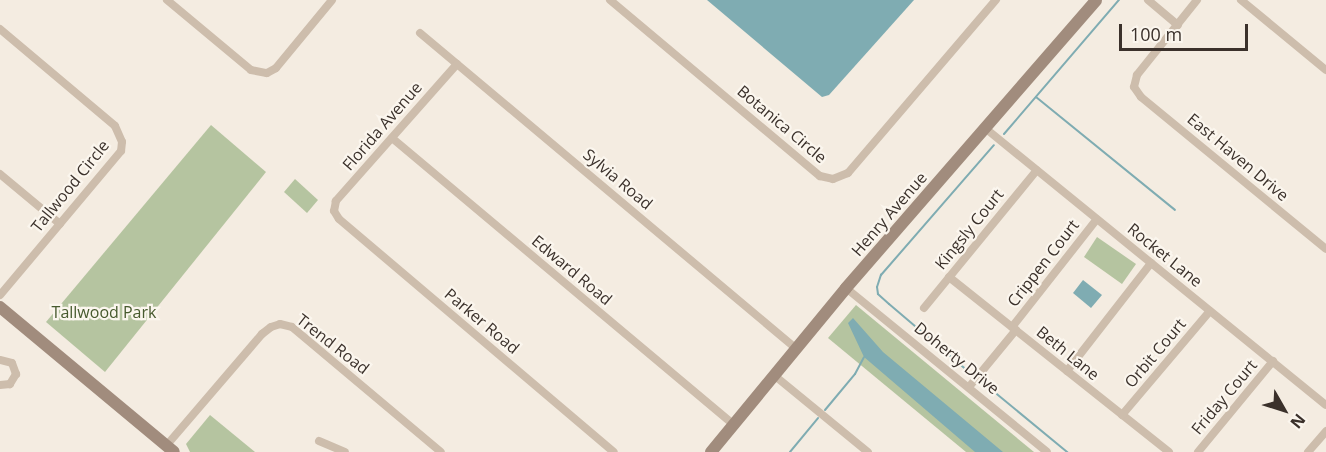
<!DOCTYPE html>
<style>
body{margin:0}
#map{position:relative;width:1326px;height:452px;overflow:hidden;background:#f4ece1;font-family:"Open Sans",sans-serif}
div>[style]{position:absolute}
.green>*{inset:0;background:#b5c4a0}
.water>*{inset:0;background:#7facb2}
.stream>*{height:2px;margin:-1px;padding:0 1px;transform-origin:1px;border-radius:1px;background:#7facb2}
.street>*{height:8px;margin:-4px;padding:0 4px;transform-origin:4px;border-radius:4px;background:#cdbdac}
.secondary>*{height:12px;margin:-6px;padding:0 6px;transform-origin:6px;border-radius:6px;background:#a18c7d}
span{translate:-50% -50%;white-space:nowrap;text-align:center;line-height:1.15;-webkit-text-stroke:4.5px #fbf6ee;paint-order:stroke}
.street-label{font-size:16px;color:#3b312b}
.park-label{font-size:16px;color:#475a2e}
.north{position:absolute;left:1254px;top:380px;width:60px;height:60px;-webkit-text-stroke:4px #fbf6ee;paint-order:stroke;rotate:129deg;font-size:16px;font-weight:700;line-height:24px;text-align:center;color:#3b312b}
.north::after{content:'';display:block;margin:auto;width:21px;height:27px;background:#3b312b;clip-path:polygon(50% 0,100% 100%,50% 72%,0 100%)}
.scale{position:absolute;left:1119px;top:24px;width:129px;height:27px;box-sizing:border-box;border:3px solid #3b312b;border-top:0;padding-left:8px;font-size:18px;line-height:21px;white-space:nowrap;color:#3b312b;-webkit-text-stroke:4px #fbf6ee;paint-order:stroke}
</style>
<div id="map">
<div class="green">
<div style="clip-path:polygon(211px 125px,266px 172px,105px 372px,46px 322px)"></div>
<div style="clip-path:polygon(295px 179px,318px 200px,307px 213px,284px 192px)"></div>
<div style="clip-path:polygon(1097px 237px,1136px 264px,1122px 284px,1084px 257px)"></div>
<div style="clip-path:polygon(856px 305px,1034px 452px,966px 452px,828px 338px)"></div>
<div style="clip-path:polygon(210px 415px,255px 452px,190px 452px,186px 444px)"></div>
</div>
<div class="water">
<div style="clip-path:polygon(707px 0,914px 0,829px 95px,822px 97px)"></div>
<div style="clip-path:polygon(1083px 280px,1102px 295px,1091px 308px,1073px 293px)"></div>
<div style="clip-path:polygon(853px 318px,883px 352px,1003px 452px,975px 452px,864px 357px,848px 323px)"></div>
</div>
<div class="stream">
<div style="left:1036px;top:97px;width:179px;rotate:39.1deg"></div>
<div style="left:1004px;top:134px;width:177px;rotate:-49.4deg"></div>
<div style="left:969px;top:372px;width:105px;rotate:-139.6deg"></div>
<div style="left:889px;top:304px;width:15px;rotate:-138deg"></div>
<div style="left:878px;top:294px;width:7px;rotate:-98deg"></div>
<div style="left:877px;top:287px;width:13px;rotate:-72deg"></div>
<div style="left:881px;top:275px;width:172px;rotate:-49deg"></div>
<div style="left:981px;top:381px;width:112px;rotate:39.5deg"></div>
<div style="left:825px;top:410px;width:47px;rotate:-50.2deg"></div>
<div style="left:855px;top:374px;width:19px;rotate:-62deg"></div>
<div style="left:790px;top:452px;width:44px;rotate:-50.5deg"></div>
</div>
<div class="street">
<div style="left:167px;top:0;width:109px;rotate:39.8deg"></div>
<div style="left:251px;top:70px;width:16px;rotate:11deg"></div>
<div style="left:267px;top:73px;width:10px;rotate:-29deg"></div>
<div style="left:276px;top:68px;width:88px;rotate:-50.5deg"></div>
<div style="left:610px;top:0;width:274px;rotate:40deg"></div>
<div style="left:820px;top:176px;width:13px;rotate:13deg"></div>
<div style="left:833px;top:179px;width:16px;rotate:-22deg"></div>
<div style="left:848px;top:173px;width:228px;rotate:-49.5deg"></div>
<div style="left:1148px;top:0;width:39px;rotate:40deg"></div>
<div style="left:1197px;top:0;width:96px;rotate:128.7deg"></div>
<div style="left:1137px;top:75px;width:12px;rotate:104deg"></div>
<div style="left:1134px;top:87px;width:12px;rotate:55deg"></div>
<div style="left:1141px;top:97px;width:239px;rotate:39.4deg"></div>
<div style="left:1241px;top:0;width:110px;rotate:39.5deg"></div>
<div style="left:0;top:29px;width:150px;rotate:40.1deg"></div>
<div style="left:115px;top:126px;width:17px;rotate:66deg"></div>
<div style="left:122px;top:142px;width:9px;rotate:96deg"></div>
<div style="left:121px;top:151px;width:188px;rotate:130deg"></div>
<div style="left:420px;top:33px;width:492px;rotate:40deg"></div>
<div style="left:457px;top:64px;width:183px;rotate:131.5deg"></div>
<div style="left:336px;top:201px;width:10px;rotate:101deg"></div>
<div style="left:334px;top:211px;width:9px;rotate:58deg"></div>
<div style="left:339px;top:219px;width:360px;rotate:40.3deg"></div>
<div style="left:985px;top:128px;width:439px;rotate:39.1deg"></div>
<div style="left:392px;top:138px;width:446px;rotate:40deg"></div>
<div style="left:0;top:174px;width:78px;rotate:39.8deg"></div>
<div style="left:949px;top:277px;width:281px;rotate:38.5deg"></div>
<div style="left:846px;top:288px;width:259px;rotate:39.2deg"></div>
<div style="left:924px;top:308px;width:178px;rotate:-50.7deg"></div>
<div style="left:1012px;top:327px;width:137px;rotate:-51.8deg"></div>
<div style="left:0;top:360px;width:12px;rotate:14deg"></div>
<div style="left:12px;top:363px;width:12px;rotate:70deg"></div>
<div style="left:16px;top:374px;width:12px;rotate:121deg"></div>
<div style="left:10px;top:384px;width:10px;rotate:174deg"></div>
<div style="left:1067px;top:371px;width:137px;rotate:-52.1deg"></div>
<div style="left:775px;top:376px;width:120px;rotate:39.3deg"></div>
<div style="left:969px;top:387px;width:74px;rotate:-50.5deg"></div>
<div style="left:1122px;top:415px;width:136px;rotate:-49.8deg"></div>
<div style="left:319px;top:441px;width:28px;rotate:23deg"></div>
<div style="left:166px;top:446px;width:148px;rotate:-49.4deg"></div>
<div style="left:262px;top:334px;width:11px;rotate:-38deg"></div>
<div style="left:271px;top:327px;width:9px;rotate:-18deg"></div>
<div style="left:280px;top:324px;width:12px;rotate:14deg"></div>
<div style="left:292px;top:327px;width:194px;rotate:40deg"></div>
<div style="left:1198px;top:452px;width:118px;rotate:-50.5deg"></div>
<div style="left:1308px;top:452px;width:28px;rotate:-49deg"></div>
</div>
<div class="secondary">
<div style="left:0;top:307px;width:226px;rotate:39.8deg"></div>
<div style="left:711px;top:452px;width:212px;rotate:-50.5deg"></div>
<div style="left:846px;top:288px;width:381px;rotate:-49deg"></div>
</div>
<div class="street-label">
<span style="left:782px;top:124px;rotate:40deg">Botanica Circle</span>
<span style="left:382px;top:126px;rotate:-49deg">Florida Avenue</span>
<span style="left:1238px;top:157px;rotate:40deg">East Haven Drive</span>
<span style="left:618px;top:179px;rotate:40deg">Sylvia Road</span>
<span style="left:70px;top:186px;rotate:-51deg">Tallwood Circle</span>
<span style="left:889px;top:214px;rotate:-49deg">Henry Avenue</span>
<span style="left:969px;top:229px;rotate:-51deg">Kingsly Court</span>
<span style="left:1165px;top:255px;rotate:39deg">Rocket Lane</span>
<span style="left:1043px;top:263px;rotate:-52deg">Crippen Court</span>
<span style="left:572px;top:270px;rotate:40deg">Edward Road</span>
<span style="left:482px;top:321px;rotate:40deg">Parker Road</span>
<span style="left:333px;top:344px;rotate:38deg">Trend Road</span>
<span style="left:1068px;top:353px;rotate:39deg">Beth Lane</span>
<span style="left:1155px;top:353px;rotate:-50deg">Orbit Court</span>
<span style="left:957px;top:358px;rotate:39deg">Doherty Drive</span>
<span style="left:1224px;top:397px;rotate:-50deg">Friday Court</span>
</div>
<div class="park-label">
<span style="left:104px;top:312px">Tallwood Park</span>
</div>
<div class="north">N</div>
<div class="scale">100 m</div>
</div>
